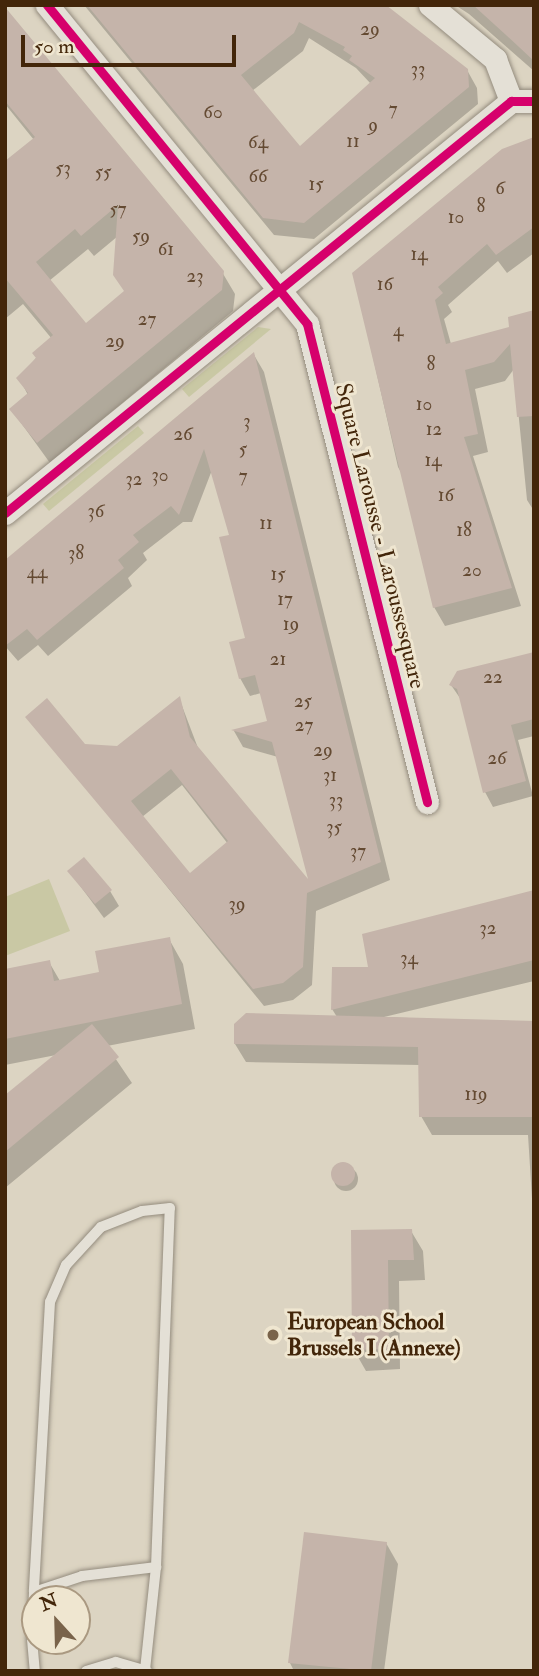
<!DOCTYPE html>
<style>
body{margin:0}
#map{position:relative;width:539px;height:1676px;overflow:hidden;background:#dcd4c2;font-family:"IM FELL Double Pica",serif}
div>[style]{position:absolute}
.green>*{inset:0;background:#c9c8a4}
.shadow>*{inset:0;background:#0003}
.round{border-radius:50%}
.building>*{inset:0;background:#c5b4aa}
.roads{filter:drop-shadow(0 0 2px #948c7e) drop-shadow(0 0 2px #948c7e)}
.lane>*{height:10px;margin:-5px;padding:0 5px;transform-origin:5px;border-radius:5px;background:#e4e0d6}
.street>*{height:23px;margin:-11.5px;padding:0 11.5px;transform-origin:11.5px;border-radius:11.5px;background:#e4e0d6}
.cycleway>*{height:9px;margin:-4.5px;padding:0 4.5px;transform-origin:4.5px;border-radius:4.5px;background:#d6006c}
.dots>*{width:19px;height:19px;translate:-50% -50%;box-sizing:border-box;border:4px solid #efe6d0;border-radius:50%}
span{translate:-50% -50%;white-space:nowrap;text-align:center;line-height:1.15;-webkit-text-stroke:6px #efe6d0;paint-order:stroke}
.number-label{font-size:19px;color:#644a32}
.number-label span{-webkit-text-stroke-width:0}
.street-label{font-size:23px;color:#43260a}
.poi-label{font-size:23px;color:#43260a;font-weight:700}
.left{translate:0 -50%;text-align:left}
.frame{position:absolute;inset:0;border:7px solid #43260a;pointer-events:none}
.north{position:absolute;left:21px;top:1585px;width:70px;height:70px;box-sizing:border-box;background:#efe6d0;border:2px solid #aa9981;border-radius:50%;rotate:338deg;font-size:19px;font-weight:700;line-height:28px;text-align:center;color:#43260a}
.north::after{content:'';display:block;margin:auto;width:24px;height:32px;background:#79634a;clip-path:polygon(50% 0,100% 100%,50% 72%,0 100%)}
.scale{position:absolute;left:21px;top:35px;width:215px;height:32px;box-sizing:border-box;border:4px solid #43260a;border-top:0;padding-left:9px;font-size:21px;line-height:24px;white-space:nowrap;color:#43260a;-webkit-text-stroke:5px #efe6d0;paint-order:stroke}
</style>
<div id="map">
<div class="green">
<div style="clip-path:polygon(258px 327px,271px 329px,189px 397px,182px 389px)"></div>
<div style="clip-path:polygon(138px 426px,144px 433px,49px 511px,43px 504px)"></div>
<div style="clip-path:polygon(49px 879px,70px 931px,5px 956px,5px 897px)"></div>
</div>
<div class="shadow">
<div style="clip-path:polygon(evenodd,84px 5px,381px 5px,467px 70px,477px 88px,478px 104px,314px 239px,274px 235px,84px 5px,309px 38px,356px 68px,371px 84px,300px 149px,252px 91px,303px 51px,309px 38px)"></div>
<div style="clip-path:polygon(455px 5px,534px 5px,534px 71px,469px 14px)"></div>
<div style="clip-path:polygon(evenodd,5px 10px,222px 272px,235px 294px,233px 311px,50px 463px,11px 409px,28px 395px,19px 378px,52px 339px,23px 304px,5px 319px,5px 164px,34px 140px,5px 104px,5px 10px,118px 236px,126px 293px,86px 326px,49px 281px,88px 249px,94px 256px,118px 236px)"></div>
<div style="clip-path:polygon(534px 139px,534px 253px,507px 273px,498px 261px,448px 305px,452px 312px,444px 319px,451px 344px,510px 328px,534px 312px,534px 511px,527px 500px,514px 369px,505px 381px,475px 389px,488px 452px,473px 456px,521px 606px,445px 626px,434px 607px,407px 483px,398px 467px,354px 274px)"></div>
<div style="clip-path:polygon(evenodd,254px 355px,264px 372px,390px 880px,316px 911px,312px 985px,293px 1000px,264px 1006px,28px 716px,84px 746px,117px 748px,179px 698px,198px 748px,312px 886px,278px 757px,243px 747px,234px 731px,269px 722px,261px 693px,250px 696px,240px 678px,247px 639px,231px 536px,212px 470px,192px 522px,183px 522px,143px 553px,147px 560px,128px 578px,132px 586px,48px 656px,38px 645px,18px 661px,5px 646px,5px 562px,254px 355px,182px 785px,228px 844px,190px 875px,142px 817px,182px 785px)"></div>
<div style="clip-path:polygon(534px 653px,534px 736px,518px 740px,533px 796px,493px 807px,485px 792px,462px 701px,451px 685px)"></div>
<div style="clip-path:polygon(69px 871px,110px 891px,119px 906px,104px 918px)"></div>
<div style="clip-path:polygon(534px 892px,534px 981px,384px 1017px,534px 1023px,534px 1231px,528px 1135px,432px 1135px,421px 1116px,420px 1065px,246px 1062px,235px 1044px,337px 1017px,332px 1009px,371px 969px)"></div>
<div style="clip-path:polygon(169px 939px,183px 964px,195px 1029px,107px 1046px,132px 1083px,5px 1188px,5px 1098px,56px 1055px,5px 1065px,5px 970px,49px 962px,60px 981px,101px 973px)"></div>
<div class="round" style="left:334px;top:1167px;width:24px;height:24px"></div>
<div style="clip-path:polygon(411px 1231px,423px 1251px,425px 1280px,399px 1281px,400px 1369px,366px 1371px,354px 1350px,353px 1232px)"></div>
<div style="clip-path:polygon(386px 1543px,398px 1564px,384px 1671px,294px 1671px,290px 1663px)"></div>
</div>
<div class="building">
<div style="clip-path:polygon(evenodd,87px 5px,386px 5px,468px 69px,469px 87px,304px 223px,263px 218px,87px 5px,299px 22px,345px 47px,343px 50px,352px 56px,349px 60px,375px 78px,300px 146px,241px 75px,294px 33px,299px 22px)"></div>
<div style="clip-path:polygon(473px 5px,534px 5px,534px 61px,506px 35px)"></div>
<div style="clip-path:polygon(evenodd,5px 7px,224px 271px,222px 290px,37px 443px,9px 409px,28px 393px,16px 378px,36px 358px,32px 353px,53px 335px,5px 278px,5px 161px,35px 137px,5px 101px,5px 7px,118px 205px,113px 275px,124px 291px,86px 323px,36px 262px,75px 229px,81px 236px,118px 205px)"></div>
<div style="clip-path:polygon(534px 137px,534px 227px,496px 255px,487px 244px,438px 287px,443px 293px,435px 300px,446px 344px,509px 327px,508px 317px,534px 310px,534px 416px,517px 417px,510px 344px,494px 362px,465px 370px,478px 434px,464px 437px,512px 588px,433px 608px,352px 273px,502px 149px)"></div>
<div style="clip-path:polygon(evenodd,254px 352px,381px 862px,307px 893px,303px 967px,283px 983px,253px 989px,25px 717px,47px 698px,85px 744px,117px 746px,180px 696px,190px 737px,308px 879px,272px 742px,231px 730px,267px 721px,255px 675px,239px 679px,229px 642px,245px 638px,219px 537px,229px 535px,204px 449px,179px 515px,171px 506px,133px 535px,139px 542px,118px 560px,124px 568px,37px 640px,27px 629px,5px 646px,5px 560px,254px 352px,171px 769px,228px 841px,190px 873px,131px 801px,171px 769px)"></div>
<div style="clip-path:polygon(534px 652px,534px 719px,511px 725px,526px 781px,483px 793px,457px 689px,449px 685px,457px 671px)"></div>
<div style="clip-path:polygon(84px 857px,112px 890px,95px 904px,67px 871px)"></div>
<div style="clip-path:polygon(534px 890px,534px 960px,331px 1010px,332px 967px,368px 967px,362px 934px)"></div>
<div style="clip-path:polygon(170px 937px,182px 1004px,5px 1039px,5px 969px,50px 960px,54px 981px,99px 972px,95px 951px)"></div>
<div style="clip-path:polygon(246px 1013px,534px 1021px,534px 1117px,419px 1117px,418px 1047px,234px 1044px,234px 1024px)"></div>
<div style="clip-path:polygon(92px 1024px,119px 1057px,5px 1152px,5px 1095px)"></div>
<div class="round" style="left:331px;top:1162px;width:24px;height:24px"></div>
<div style="clip-path:polygon(412px 1229px,414px 1260px,388px 1260px,389px 1349px,352px 1350px,351px 1230px)"></div>
<div style="clip-path:polygon(304px 1532px,387px 1542px,371px 1671px,288px 1663px)"></div>
</div>
<div class="roads">
<div class="lane">
<div style="left:34px;top:1592px;width:51px;rotate:-18.4deg"></div>
<div style="left:82px;top:1576px;width:75px;rotate:-6.9deg"></div>
<div style="left:156px;top:1567px;width:359px;rotate:-87.8deg"></div>
<div style="left:170px;top:1208px;width:28px;rotate:174deg"></div>
<div style="left:142px;top:1211px;width:44px;rotate:158.7deg"></div>
<div style="left:101px;top:1227px;width:52px;rotate:132.6deg"></div>
<div style="left:66px;top:1265px;width:40px;rotate:113.4deg"></div>
<div style="left:50px;top:1302px;width:290px;rotate:93.2deg"></div>
<div style="left:34px;top:1592px;width:47px;rotate:92.4deg"></div>
<div style="left:32px;top:1639px;width:32px;rotate:85deg"></div>
<div style="left:145px;top:1670px;width:104px;rotate:-83.9deg"></div>
<div style="left:86px;top:1671px;width:31px;rotate:-17deg"></div>
<div style="left:116px;top:1662px;width:32px;rotate:16deg"></div>
</div>
<div class="street">
<div style="left:47px;top:5px;width:412px;rotate:50.8deg"></div>
<div style="left:307px;top:324px;width:493px;rotate:75.9deg"></div>
<div style="left:430px;top:5px;width:85px;rotate:39.7deg"></div>
<div style="left:495px;top:59px;width:45px;rotate:69.1deg"></div>
<div style="left:5px;top:513px;width:653px;rotate:-39.15deg"></div>
<div style="left:511px;top:101px;width:23px"></div>
</div>
</div>
<div class="cycleway">
<div style="left:47px;top:5px;width:412px;rotate:50.8deg"></div>
<div style="left:307px;top:324px;width:493px;rotate:75.9deg"></div>
<div style="left:5px;top:513px;width:653px;rotate:-39.15deg"></div>
<div style="left:511px;top:101px;width:23px"></div>
</div>
<div class="dots">
<div style="left:273px;top:1335px;background:#79634a"></div>
</div>
<div class="number-label">
<span style="left:370px;top:30px">29</span>
<span style="left:418px;top:70px">33</span>
<span style="left:393px;top:110px">7</span>
<span style="left:213px;top:113px">60</span>
<span style="left:373px;top:126px">9</span>
<span style="left:353px;top:142px">11</span>
<span style="left:258px;top:143px">64</span>
<span style="left:63px;top:169px">53</span>
<span style="left:103px;top:173px">55</span>
<span style="left:258px;top:177px">66</span>
<span style="left:316px;top:185px">15</span>
<span style="left:500px;top:189px">6</span>
<span style="left:481px;top:207px">8</span>
<span style="left:118px;top:210px">57</span>
<span style="left:456px;top:218px">10</span>
<span style="left:141px;top:237px">59</span>
<span style="left:166px;top:250px">61</span>
<span style="left:419px;top:255px">14</span>
<span style="left:195px;top:277px">23</span>
<span style="left:385px;top:285px">16</span>
<span style="left:147px;top:320px">27</span>
<span style="left:398px;top:331px">4</span>
<span style="left:115px;top:342px">29</span>
<span style="left:431px;top:365px">8</span>
<span style="left:424px;top:405px">10</span>
<span style="left:247px;top:422px">3</span>
<span style="left:434px;top:430px">12</span>
<span style="left:183px;top:435px">26</span>
<span style="left:243px;top:450px">5</span>
<span style="left:433px;top:461px">14</span>
<span style="left:160px;top:476px">30</span>
<span style="left:243px;top:477px">7</span>
<span style="left:134px;top:480px">32</span>
<span style="left:446px;top:496px">16</span>
<span style="left:96px;top:512px">36</span>
<span style="left:266px;top:524px">11</span>
<span style="left:464px;top:531px">18</span>
<span style="left:76px;top:554px">38</span>
<span style="left:472px;top:571px">20</span>
<span style="left:37px;top:573px">44</span>
<span style="left:278px;top:575px">15</span>
<span style="left:285px;top:600px">17</span>
<span style="left:291px;top:625px">19</span>
<span style="left:278px;top:660px">21</span>
<span style="left:493px;top:678px">22</span>
<span style="left:303px;top:702px">25</span>
<span style="left:304px;top:726px">27</span>
<span style="left:323px;top:751px">29</span>
<span style="left:497px;top:759px">26</span>
<span style="left:330px;top:776px">31</span>
<span style="left:336px;top:801px">33</span>
<span style="left:334px;top:828px">35</span>
<span style="left:358px;top:852px">37</span>
<span style="left:237px;top:905px">39</span>
<span style="left:488px;top:929px">32</span>
<span style="left:409px;top:959px">34</span>
<span style="left:476px;top:1095px">119</span>
</div>
<div class="street-label">
<span style="left:380px;top:536px;rotate:76deg">Square Larousse - Laroussesquare</span>
</div>
<div class="poi-label">
<span class="left" style="left:287px;top:1335px">European School<br>Brussels I (Annexe)</span>
</div>
<div class="frame"></div>
<div class="north">N</div>
<div class="scale">50 m</div>
</div>
